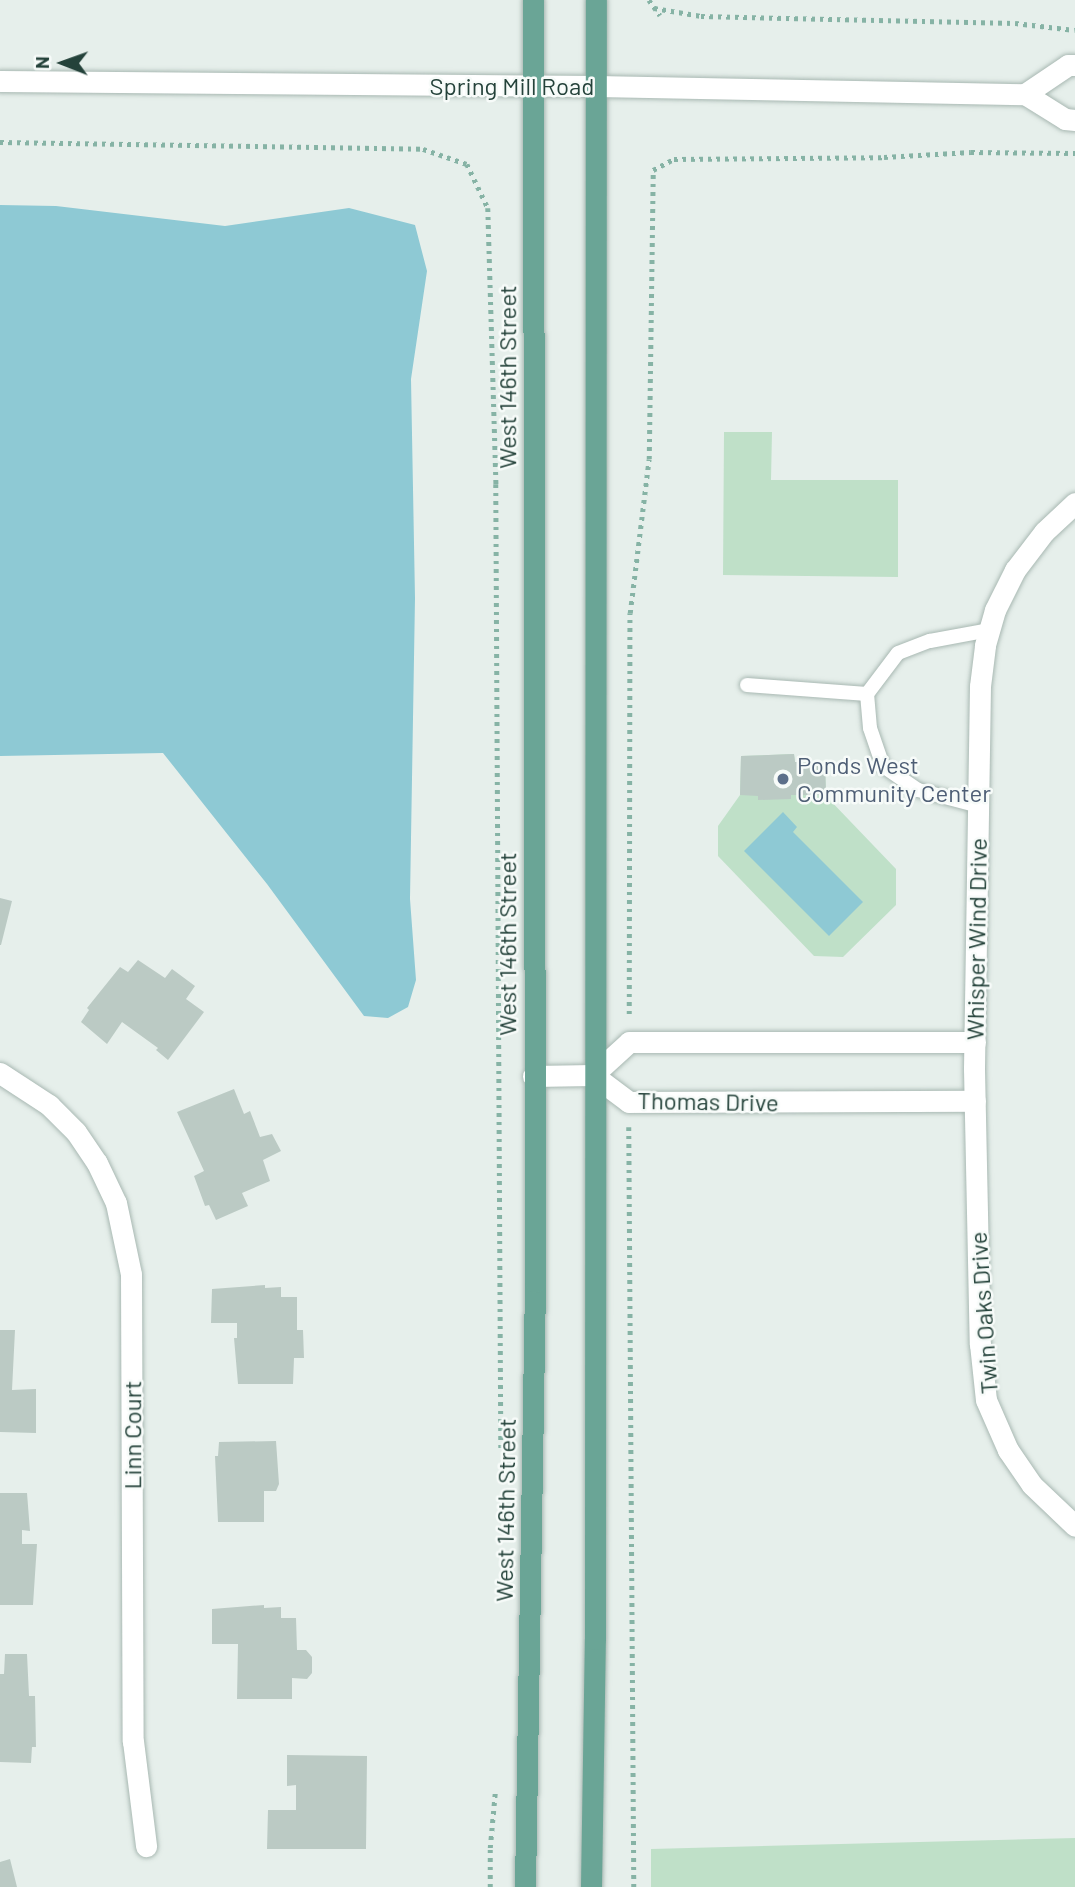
<!DOCTYPE html>
<style>
body{margin:0}
#map{position:relative;width:1075px;height:1887px;overflow:hidden;background:#e6efeb;font-family:Barlow,sans-serif}
div>[style]{position:absolute}
.green>*{inset:0;background:#bfe0c8}
.water>*{inset:0;background:#8ec9d4}
.building>*{inset:0;background:#bbcac4}
.path>*{height:4.5px;margin-top:-2.25px;transform-origin:0;background:repeating-linear-gradient(90deg,#86b3a5 0 3.5px,transparent 0 8.5px)}
.roads{filter:drop-shadow(0 0 2px #a8b8b2) drop-shadow(0 0 2px #a8b8b2)}
.service>*{height:14px;margin:-7px;padding:0 7px;transform-origin:7px;border-radius:7px;background:#fff}
.minor>*{height:21px;margin:-10.5px;padding:0 10.5px;transform-origin:10.5px;border-radius:10.5px;background:#fff}
.tertiary>*{height:21px;margin:-10.5px;padding:0 10.5px;transform-origin:10.5px;border-radius:10.5px;background:#fff}
.primary>*{height:21px;margin:-10.5px;padding:0 10.5px;transform-origin:10.5px;border-radius:10.5px;background:#6aa596}
.dots>*{width:19px;height:19px;translate:-50% -50%;box-sizing:border-box;border:4px solid #f7fbf9;border-radius:50%}
span{translate:-50% -50%;white-space:nowrap;text-align:center;line-height:1.15;-webkit-text-stroke:5px #f7fbf9;paint-order:stroke}
.street-label{font-size:24px;color:#24423a}
.service-label{font-size:24px;color:#4e5e75}
.left{translate:0 -50%;text-align:left}
.north{position:absolute;left:28px;top:28px;width:70px;height:70px;-webkit-text-stroke:5px #f7fbf9;paint-order:stroke;rotate:271deg;font-size:19px;font-weight:700;line-height:28px;text-align:center;color:#24423a}
.north::after{content:'';display:block;margin:auto;width:24px;height:32px;background:#24423a;clip-path:polygon(50% 0,100% 100%,50% 72%,0 100%)}
</style>
<div id="map">
<div class="green">
<div style="clip-path:polygon(724px 432px,772px 432px,771px 480px,898px 480px,898px 577px,723px 575px)"></div>
<div style="clip-path:polygon(794px 754px,795px 762px,825px 763px,826px 796px,896px 869px,896px 905px,843px 957px,814px 956px,718px 856px,718px 826px,740px 795px,741px 756px)"></div>
<div style="clip-path:polygon(1075px 1838px,1075px 1887px,651px 1887px,651px 1849px)"></div>
</div>
<div class="water">
<div style="clip-path:polygon(0 205px,56px 206px,225px 226px,349px 208px,415px 225px,427px 271px,411px 379px,415px 598px,410px 899px,416px 980px,408px 1007px,388px 1018px,364px 1016px,267px 884px,163px 753px,0 756px)"></div>
<div style="clip-path:polygon(783px 812px,797px 827px,793px 832px,863px 902px,829px 936px,744px 851px)"></div>
</div>
<div class="building">
<div style="clip-path:polygon(794px 754px,795px 762px,825px 763px,826px 795px,791px 795px,791px 799px,758px 800px,758px 796px,740px 795px,741px 756px)"></div>
<div style="clip-path:polygon(0 898px,12px 901px,1px 945px,0 945px)"></div>
<div style="clip-path:polygon(138px 960px,165px 978px,172px 969px,195px 986px,186px 999px,204px 1012px,168px 1060px,156px 1050px,158px 1048px,122px 1022px,107px 1044px,81px 1022px,89px 1010px,87px 1008px,120px 967px,128px 972px)"></div>
<div style="clip-path:polygon(234px 1089px,244px 1114px,250px 1111px,260px 1137px,272px 1134px,281px 1151px,263px 1160px,270px 1181px,242px 1193px,248px 1206px,216px 1220px,209px 1205px,205px 1206px,194px 1176px,204px 1171px,177px 1112px)"></div>
<div style="clip-path:polygon(265px 1285px,265px 1288px,281px 1287px,281px 1297px,297px 1297px,297px 1330px,303px 1330px,304px 1358px,294px 1358px,293px 1384px,238px 1384px,234px 1338px,237px 1338px,237px 1323px,211px 1323px,212px 1289px)"></div>
<div style="clip-path:polygon(0 1330px,15px 1330px,12px 1390px,36px 1389px,36px 1433px,0 1432px)"></div>
<div style="clip-path:polygon(276px 1441px,279px 1484px,276px 1491px,264px 1491px,264px 1522px,218px 1522px,215px 1456px,218px 1456px,219px 1442px)"></div>
<div style="clip-path:polygon(0 1493px,27px 1493px,30px 1531px,22px 1530px,22px 1544px,37px 1544px,33px 1605px,0 1605px)"></div>
<div style="clip-path:polygon(264px 1605px,264px 1608px,281px 1607px,281px 1618px,296px 1618px,297px 1650px,306px 1650px,312px 1657px,312px 1673px,307px 1679px,292px 1678px,292px 1699px,237px 1699px,238px 1644px,212px 1644px,212px 1609px)"></div>
<div style="clip-path:polygon(5px 1654px,27px 1654px,29px 1696px,35px 1696px,36px 1747px,32px 1747px,31px 1763px,0 1762px,0 1674px,4px 1674px)"></div>
<div style="clip-path:polygon(287px 1755px,367px 1756px,366px 1849px,267px 1849px,268px 1810px,296px 1810px,296px 1785px,287px 1786px)"></div>
<div style="clip-path:polygon(10px 1859px,17px 1887px,0 1887px,0 1862px)"></div>
</div>
<div class="path">
<div style="left:649px;top:0;width:19px;rotate:54deg"></div>
<div style="left:654px;top:8px;width:48px;rotate:9.7deg"></div>
<div style="left:701px;top:16px;width:314px;rotate:1.3deg"></div>
<div style="left:1015px;top:23px;width:60px;rotate:6.7deg"></div>
<div style="left:0;top:142px;width:423px;rotate:0.9deg"></div>
<div style="left:423px;top:149px;width:46px;rotate:18.8deg"></div>
<div style="left:467px;top:164px;width:49px;rotate:64.5deg"></div>
<div style="left:488px;top:208px;width:276px;rotate:88.3deg"></div>
<div style="left:496px;top:484px;width:968px;rotate:89.7deg"></div>
<div style="left:629px;top:1014px;width:401px;rotate:-89.9deg"></div>
<div style="left:630px;top:613px;width:155px;rotate:-83deg"></div>
<div style="left:649px;top:459px;width:289px;rotate:-89.2deg"></div>
<div style="left:653px;top:170px;width:24px;rotate:-28deg"></div>
<div style="left:674px;top:159px;width:210px;rotate:-0.5deg"></div>
<div style="left:884px;top:157px;width:87px;rotate:-3.3deg"></div>
<div style="left:971px;top:152px;width:104px;rotate:0.6deg"></div>
<div style="left:629px;top:1127px;width:760px;rotate:89.62deg"></div>
<div style="left:490px;top:1887px;width:39px;rotate:-90deg"></div>
<div style="left:490px;top:1848px;width:55px;rotate:-84.8deg"></div>
</div>
<div class="roads">
<div class="service">
<div style="left:747px;top:685px;width:120px;rotate:4.3deg"></div>
<div style="left:979px;top:806px;width:63px;rotate:-165.3deg"></div>
<div style="left:918px;top:790px;width:42px;rotate:-145.6deg"></div>
<div style="left:883px;top:766px;width:40px;rotate:-108.9deg"></div>
<div style="left:870px;top:728px;width:34px;rotate:-95deg"></div>
<div style="left:867px;top:694px;width:51px;rotate:-52.9deg"></div>
<div style="left:898px;top:653px;width:34px;rotate:-21deg"></div>
<div style="left:930px;top:641px;width:61px;rotate:-10.4deg"></div>
</div>
<div class="minor">
<div style="left:1075px;top:503px;width:42px;rotate:136.9deg"></div>
<div style="left:1044px;top:532px;width:48px;rotate:127.3deg"></div>
<div style="left:1015px;top:570px;width:45px;rotate:116.6deg"></div>
<div style="left:995px;top:610px;width:37px;rotate:106deg"></div>
<div style="left:985px;top:646px;width:40px;rotate:97.1deg"></div>
<div style="left:980px;top:686px;width:383px;rotate:90.9deg"></div>
<div style="left:974px;top:1069px;width:275px;rotate:88.8deg"></div>
<div style="left:980px;top:1344px;width:56px;rotate:83.9deg"></div>
<div style="left:986px;top:1400px;width:55px;rotate:66.3deg"></div>
<div style="left:1008px;top:1450px;width:42px;rotate:55.6deg"></div>
<div style="left:1032px;top:1485px;width:59px;rotate:43.6deg"></div>
<div style="left:0;top:1073px;width:59px;rotate:33.1deg"></div>
<div style="left:49px;top:1105px;width:38px;rotate:45deg"></div>
<div style="left:76px;top:1132px;width:37px;rotate:56deg"></div>
<div style="left:97px;top:1163px;width:44px;rotate:64.6deg"></div>
<div style="left:116px;top:1203px;width:73px;rotate:78.1deg"></div>
<div style="left:131px;top:1274px;width:467px;rotate:89.8deg"></div>
<div style="left:133px;top:1741px;width:106px;rotate:82.9deg"></div>
<div style="left:593px;top:1075px;width:49px;rotate:-42.5deg"></div>
<div style="left:629px;top:1042px;width:346px"></div>
<div style="left:593px;top:1075px;width:45px;rotate:36.9deg"></div>
<div style="left:629px;top:1102px;width:346px;rotate:-0.2deg"></div>
<div style="left:533px;top:1076px;width:60px;rotate:-1deg"></div>
</div>
<div class="tertiary">
<div style="left:0;top:81px;width:596px;rotate:0.48deg"></div>
<div style="left:596px;top:86px;width:429px;rotate:1.1deg"></div>
<div style="left:1025px;top:94px;width:47px;rotate:32deg"></div>
<div style="left:1065px;top:119px;width:10px;rotate:6deg"></div>
<div style="left:1025px;top:94px;width:52px;rotate:-34deg"></div>
<div style="left:1068px;top:65px;width:7px"></div>
</div>
<div class="primary">
<div style="left:525px;top:1887px;width:605px;rotate:-89.05deg"></div>
<div style="left:535px;top:1282px;width:1282px;rotate:-90.09deg"></div>
<div style="left:591px;top:1887px;width:248px;rotate:-89.1deg"></div>
<div style="left:595px;top:1639px;width:1639px;rotate:-89.97deg"></div>
</div>
</div>
<div class="dots">
<div style="left:783px;top:779px;background:#5c6f8a"></div>
</div>
<div class="street-label">
<span style="left:512px;top:86px">Spring Mill Road</span>
<span style="left:507px;top:377px;rotate:-90deg">West 146th Street</span>
<span style="left:976px;top:939px;rotate:-89deg">Whisper Wind Drive</span>
<span style="left:507px;top:944px;rotate:-90deg">West 146th Street</span>
<span style="left:708px;top:1101px;rotate:1deg">Thomas Drive</span>
<span style="left:983px;top:1313px;rotate:-94deg">Twin Oaks Drive</span>
<span style="left:132px;top:1435px;rotate:-90deg">Linn Court</span>
<span style="left:505px;top:1510px;rotate:-89deg">West 146th Street</span>
</div>
<div class="service-label">
<span class="left" style="left:797px;top:779px">Ponds West<br>Community Center</span>
</div>
<div class="north">N</div>
</div>
